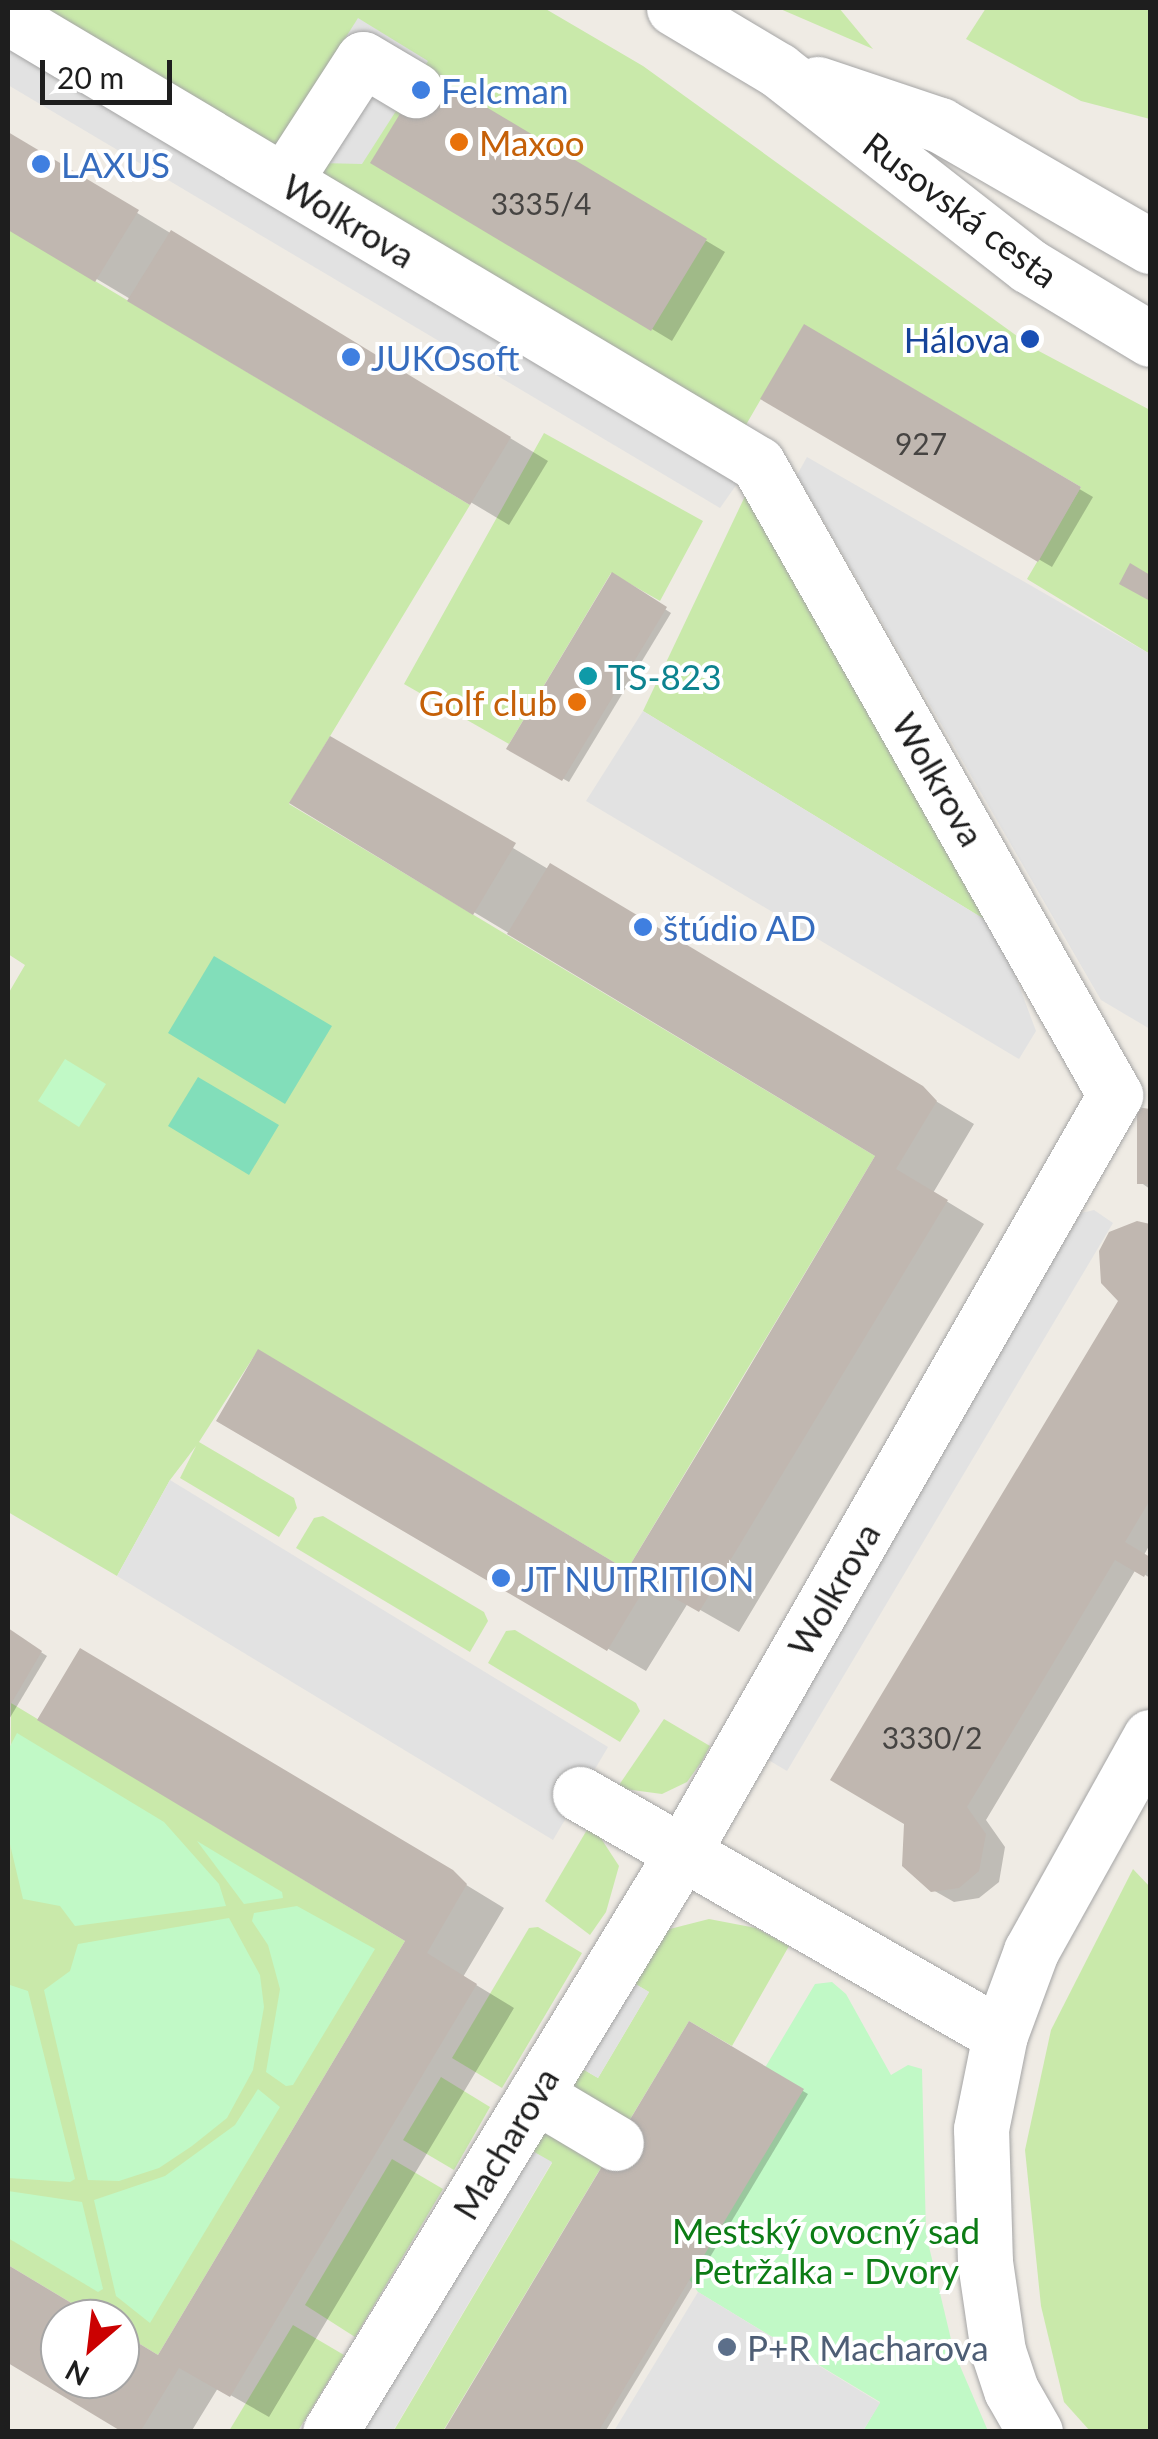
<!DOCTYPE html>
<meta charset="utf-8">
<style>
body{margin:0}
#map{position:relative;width:1158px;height:2439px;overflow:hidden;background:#efebe4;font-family:Lato,sans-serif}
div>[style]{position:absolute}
.grass>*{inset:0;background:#c9e9aa}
.park>*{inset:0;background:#c1f9c6}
.pitch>*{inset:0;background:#82deba}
.parking>*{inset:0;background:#e2e2e2}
.shadow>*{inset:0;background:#0003}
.building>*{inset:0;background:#c0b7b0}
.roads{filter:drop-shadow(0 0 2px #a5a5a5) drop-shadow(0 0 2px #a5a5a5)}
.minor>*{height:55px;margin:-27.5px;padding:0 27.5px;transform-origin:27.5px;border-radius:27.5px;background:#fff}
.dots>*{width:28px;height:28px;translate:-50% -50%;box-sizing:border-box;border:5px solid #fff;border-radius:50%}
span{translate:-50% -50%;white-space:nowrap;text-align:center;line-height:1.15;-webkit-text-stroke:8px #fff;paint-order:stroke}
.number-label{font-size:30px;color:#464442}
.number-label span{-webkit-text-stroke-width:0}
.shop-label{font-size:35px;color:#366cbe}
.left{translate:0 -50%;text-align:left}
.food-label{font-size:35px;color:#c56008}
.right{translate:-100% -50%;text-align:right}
.street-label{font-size:35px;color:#1e1e1e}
.transit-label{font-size:35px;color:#164399}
.culture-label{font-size:35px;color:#0d838f}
.park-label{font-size:35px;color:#0c7c15}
.service-label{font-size:35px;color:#4e5e75}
.frame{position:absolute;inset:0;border:10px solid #1e1e1e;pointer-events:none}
.north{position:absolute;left:40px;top:2299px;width:100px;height:100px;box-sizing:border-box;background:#fff;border:2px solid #a5a5a5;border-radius:50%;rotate:208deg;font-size:28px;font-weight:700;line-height:40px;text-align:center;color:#1e1e1e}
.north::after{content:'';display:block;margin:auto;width:35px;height:45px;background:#cb0101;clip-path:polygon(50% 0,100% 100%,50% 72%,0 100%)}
.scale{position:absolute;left:40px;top:60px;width:132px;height:45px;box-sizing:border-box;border:5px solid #1e1e1e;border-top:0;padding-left:12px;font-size:30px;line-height:35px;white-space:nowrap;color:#1e1e1e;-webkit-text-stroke:8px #fff;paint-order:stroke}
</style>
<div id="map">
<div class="grass">
<div style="clip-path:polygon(33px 8px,544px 8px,643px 66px,1035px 349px,1150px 410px,1150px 654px,1027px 579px,1081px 487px,804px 325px,743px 430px)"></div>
<div style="clip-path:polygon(778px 8px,839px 8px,873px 49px)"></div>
<div style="clip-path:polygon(986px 8px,1150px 8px,1150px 119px,1081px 101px,966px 39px)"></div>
<div style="clip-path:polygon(8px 229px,470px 505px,289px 804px,875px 1156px,627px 1570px,258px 1350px,199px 1442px,294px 1498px,297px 1508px,279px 1537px,180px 1478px,196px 1446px,170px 1480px,117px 1576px,8px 1512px,8px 994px,25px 965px,8px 954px)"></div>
<div style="clip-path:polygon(544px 433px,703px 521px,660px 601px,611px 573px,509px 744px,404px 684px)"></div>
<div style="clip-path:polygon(747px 492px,997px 927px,643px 711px)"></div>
<div style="clip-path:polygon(323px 1516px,484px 1612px,488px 1621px,470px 1652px,296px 1548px,314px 1518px)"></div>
<div style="clip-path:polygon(515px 1630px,636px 1703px,640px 1711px,620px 1742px,488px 1663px,506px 1631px)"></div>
<div style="clip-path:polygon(11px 1703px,405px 1941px,158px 2355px,120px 2332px,120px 2319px,98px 2319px,8px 2265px)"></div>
<div style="clip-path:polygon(664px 1719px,710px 1746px,702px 1761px,687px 1782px,662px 1794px,617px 1788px)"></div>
<div style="clip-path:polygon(591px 1823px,619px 1866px,606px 1912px,590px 1935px,545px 1901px)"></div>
<div style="clip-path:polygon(1133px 1869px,1150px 1887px,1150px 2431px,1090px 2431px,1064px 2402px,1041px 2306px,1025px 2150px,1051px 2030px)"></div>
<div style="clip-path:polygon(709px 1919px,756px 1928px,789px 1946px,732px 2046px,689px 2021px,443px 2431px,393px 2432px,552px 2163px,521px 2144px,569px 2061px,598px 2078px,649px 1992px,620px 1975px,662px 1931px)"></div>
<div style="clip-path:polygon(538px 1927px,582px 1953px,502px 2088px,452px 2058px,529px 1928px)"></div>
<div style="clip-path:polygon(441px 2077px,490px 2107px,454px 2170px,403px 2140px)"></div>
<div style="clip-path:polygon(392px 2159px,443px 2189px,355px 2337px,305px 2305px)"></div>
<div style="clip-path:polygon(293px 2325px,344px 2355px,298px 2431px,229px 2431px)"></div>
</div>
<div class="park">
<div style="clip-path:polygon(65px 1059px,106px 1084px,79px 1127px,38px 1101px)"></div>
<div style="clip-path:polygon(17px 1733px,164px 1822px,219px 1884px,226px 1906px,75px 1926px,60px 1906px,23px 1899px,8px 1836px,8px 1750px)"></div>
<div style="clip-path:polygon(197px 1841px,282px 1892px,283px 1898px,244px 1904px)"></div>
<div style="clip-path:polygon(297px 1906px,375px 1949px,293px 2085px,286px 2086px,266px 2072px,280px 1989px,268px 1945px,252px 1921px,254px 1913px)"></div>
<div style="clip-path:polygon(229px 1918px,260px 1975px,264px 2007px,253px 2070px,227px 2118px,192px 2146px,159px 2168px,119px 2181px,88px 2180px,44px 1990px,70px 1971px,78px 1944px)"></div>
<div style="clip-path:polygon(832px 1982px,846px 1994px,891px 2075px,908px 2065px,922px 2069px,926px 2234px,954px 2352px,988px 2431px,863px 2431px,880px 2402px,698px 2292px,689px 2279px,766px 2066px,815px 1984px)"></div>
<div style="clip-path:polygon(10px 1985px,28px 1991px,75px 2179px,70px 2182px,8px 2178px)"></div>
<div style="clip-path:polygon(258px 2089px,280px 2107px,150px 2323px,116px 2296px,94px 2200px,165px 2176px,235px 2125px)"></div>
<div style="clip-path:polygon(8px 2191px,82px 2202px,103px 2289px,98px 2292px,8px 2238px)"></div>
</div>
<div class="pitch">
<div style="clip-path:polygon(214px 956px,332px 1026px,285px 1104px,168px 1033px)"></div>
<div style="clip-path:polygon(198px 1077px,279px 1125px,249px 1175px,168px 1126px)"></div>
</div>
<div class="parking">
<div style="clip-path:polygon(358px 18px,428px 61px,362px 164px,321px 163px,283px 137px)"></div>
<div style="clip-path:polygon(8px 44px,739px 481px,720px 508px,8px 85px)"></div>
<div style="clip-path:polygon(807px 457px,1150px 654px,1150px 1029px,1101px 1000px,797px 475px)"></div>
<div style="clip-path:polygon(643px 711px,997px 927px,1036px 1031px,1019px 1059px,586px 801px)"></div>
<div style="clip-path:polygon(1094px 1210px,1113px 1223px,787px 1771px,758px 1754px,1081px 1213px)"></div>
<div style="clip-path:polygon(170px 1480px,608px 1747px,553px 1840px,117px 1576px)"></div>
<div style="clip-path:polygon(620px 1975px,649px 1992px,598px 2078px,569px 2061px)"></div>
<div style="clip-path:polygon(520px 2144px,552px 2162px,393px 2431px,350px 2432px)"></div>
<div style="clip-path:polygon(698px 2292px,880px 2403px,863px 2431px,614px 2431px)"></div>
</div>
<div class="shadow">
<div style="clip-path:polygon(427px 74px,725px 252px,672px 341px,374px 162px)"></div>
<div style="clip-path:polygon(8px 135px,548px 461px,509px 525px,8px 226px)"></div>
<div style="clip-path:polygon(805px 328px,1093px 497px,1052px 567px,764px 398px)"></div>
<div style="clip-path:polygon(613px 576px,671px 613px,569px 782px,513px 750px)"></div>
<div style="clip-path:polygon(331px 739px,974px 1124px,933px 1193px,984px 1224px,739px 1632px,688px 1603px,646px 1671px,219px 1420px,629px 1573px,879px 1155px,292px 803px)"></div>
<div style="clip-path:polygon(1139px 1110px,1150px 1112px,1150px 1189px,1140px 1182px)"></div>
<div style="clip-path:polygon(1120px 1228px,1150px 1228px,1150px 1544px,1144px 1555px,1150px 1560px,1150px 1578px,1136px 1569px,986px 1820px,1005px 1847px,999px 1882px,979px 1898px,954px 1902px,933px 1890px,1121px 1301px)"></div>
<div style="clip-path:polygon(8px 1631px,47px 1656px,8px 1721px)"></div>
<div style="clip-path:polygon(119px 1673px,504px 1908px,463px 1977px,514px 2008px,269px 2417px,218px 2388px,191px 2432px,135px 2432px,8px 2356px,8px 2267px,95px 2319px,60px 2319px,60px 2379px,120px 2379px,120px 2334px,159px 2357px,409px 1940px)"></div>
<div style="clip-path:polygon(690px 2024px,808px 2094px,605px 2432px,446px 2432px)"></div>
</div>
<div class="building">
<div style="clip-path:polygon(426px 71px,707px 239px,651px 331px,370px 163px)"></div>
<div style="clip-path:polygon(8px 132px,139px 210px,95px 282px,8px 230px)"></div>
<div style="clip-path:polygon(171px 230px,511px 437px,470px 505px,127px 301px)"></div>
<div style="clip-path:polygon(804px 324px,1081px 487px,1038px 562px,760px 399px)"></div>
<div style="clip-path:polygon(1130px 563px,1150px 575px,1150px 601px,1119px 584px)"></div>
<div style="clip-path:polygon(612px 572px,667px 607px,562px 781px,506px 749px)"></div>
<div style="clip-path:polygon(330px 736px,516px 843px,473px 915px,289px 803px)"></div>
<div style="clip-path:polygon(550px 863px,923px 1086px,937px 1101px,896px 1169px,948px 1200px,699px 1612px,648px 1583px,607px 1651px,216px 1421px,258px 1349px,627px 1570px,728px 1403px,875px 1156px,507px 934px)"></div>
<div style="clip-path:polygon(1137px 1107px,1150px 1109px,1150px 1184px,1137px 1184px)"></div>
<div style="clip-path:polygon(1137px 1221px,1150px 1224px,1150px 1500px,1125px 1542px,1150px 1557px,1150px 1565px,1144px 1577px,1115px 1560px,967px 1807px,986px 1834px,979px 1871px,959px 1888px,931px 1892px,902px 1866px,904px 1824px,830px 1780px,1118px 1301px,1101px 1283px,1099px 1251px,1109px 1232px)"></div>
<div style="clip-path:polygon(8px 1628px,42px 1651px,8px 1709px)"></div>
<div style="clip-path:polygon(80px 1648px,453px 1870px,467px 1884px,427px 1953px,477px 1984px,230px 2397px,179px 2368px,140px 2432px,119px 2430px,8px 2363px,8px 2265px,98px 2319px,60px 2319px,60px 2379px,120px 2379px,120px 2332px,158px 2355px,405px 1941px,37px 1720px)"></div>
<div style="clip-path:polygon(689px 2021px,804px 2089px,598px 2432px,443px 2432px)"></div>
</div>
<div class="roads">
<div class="minor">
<div style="left:674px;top:8px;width:121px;rotate:30.8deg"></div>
<div style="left:778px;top:70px;width:318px;rotate:38deg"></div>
<div style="left:1029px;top:266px;width:141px;rotate:31.1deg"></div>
<div style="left:8px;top:17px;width:873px;rotate:30.79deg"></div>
<div style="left:758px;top:464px;width:725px;rotate:60.5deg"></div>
<div style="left:1115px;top:1095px;width:875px;rotate:119.73deg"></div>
<div style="left:681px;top:1855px;width:675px;rotate:121.31deg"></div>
<div style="left:818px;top:84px;width:129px;rotate:18.6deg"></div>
<div style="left:940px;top:125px;width:242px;rotate:30deg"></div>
<div style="left:284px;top:181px;width:145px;rotate:-57.1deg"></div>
<div style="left:363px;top:59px;width:61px;rotate:30.8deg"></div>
<div style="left:580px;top:1794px;width:484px;rotate:29.8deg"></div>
<div style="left:535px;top:2095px;width:94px;rotate:30.7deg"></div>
<div style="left:1035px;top:2432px;width:48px;rotate:-119.7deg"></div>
<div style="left:1011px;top:2390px;width:41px;rotate:-108.4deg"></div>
<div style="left:998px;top:2351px;width:90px;rotate:-98.3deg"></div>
<div style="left:985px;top:2262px;width:133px;rotate:-91.7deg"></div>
<div style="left:981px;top:2129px;width:96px;rotate:-78.6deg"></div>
<div style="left:1000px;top:2035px;width:90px;rotate:-69.7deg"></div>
<div style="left:1031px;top:1951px;width:245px;rotate:-60.9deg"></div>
</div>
</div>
<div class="dots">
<div style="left:421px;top:90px;background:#3f7fe0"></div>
<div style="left:459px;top:142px;background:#e8710a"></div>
<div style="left:41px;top:164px;background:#3f7fe0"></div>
<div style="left:1030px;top:339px;background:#1a4fb4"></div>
<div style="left:351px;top:357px;background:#3f7fe0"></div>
<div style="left:588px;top:676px;background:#0f9aa8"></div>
<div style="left:577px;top:702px;background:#e8710a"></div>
<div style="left:643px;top:927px;background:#3f7fe0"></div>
<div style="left:501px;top:1578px;background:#3f7fe0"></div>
<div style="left:727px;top:2347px;background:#5c6f8a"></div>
</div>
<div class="number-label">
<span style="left:541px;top:203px">3335/4</span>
<span style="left:921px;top:443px">927</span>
<span style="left:932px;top:1737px">3330/2</span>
</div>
<div class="shop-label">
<span class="left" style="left:441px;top:90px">Felcman</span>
<span class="left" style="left:61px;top:164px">LAXUS</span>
<span class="left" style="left:371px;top:357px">JUKOsoft</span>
<span class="left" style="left:663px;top:927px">štúdio AD</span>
<span class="left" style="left:521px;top:1578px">JT NUTRITION</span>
</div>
<div class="food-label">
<span class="left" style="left:479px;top:142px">Maxoo</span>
<span class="right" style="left:557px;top:702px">Golf club</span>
</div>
<div class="street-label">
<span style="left:961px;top:209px;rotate:37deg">Rusovská cesta</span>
<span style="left:349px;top:220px;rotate:31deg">Wolkrova</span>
<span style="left:939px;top:779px;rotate:60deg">Wolkrova</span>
<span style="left:833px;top:1589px;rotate:-60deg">Wolkrova</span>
<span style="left:505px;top:2143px;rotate:-59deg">Macharova</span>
</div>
<div class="transit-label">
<span class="right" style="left:1010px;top:339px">Hálova</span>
</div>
<div class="culture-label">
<span class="left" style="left:608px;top:676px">TS-823</span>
</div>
<div class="park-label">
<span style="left:826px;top:2250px">Mestský ovocný sad<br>Petržalka - Dvory</span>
</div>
<div class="service-label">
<span class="left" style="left:747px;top:2347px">P+R Macharova</span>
</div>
<div class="frame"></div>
<div class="north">N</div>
<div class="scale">20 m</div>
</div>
